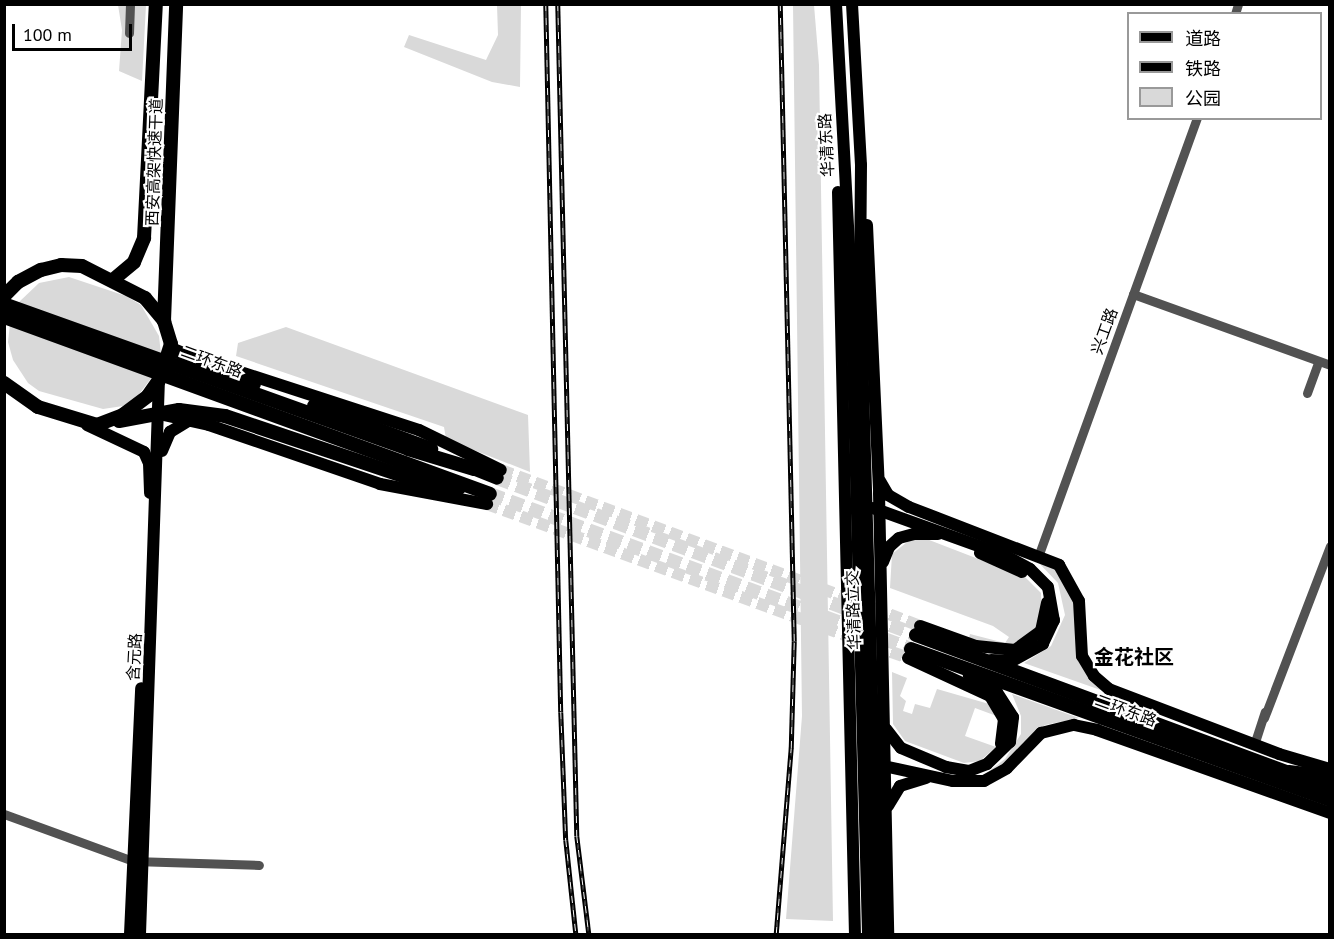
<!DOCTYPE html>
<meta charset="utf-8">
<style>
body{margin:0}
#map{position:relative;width:1334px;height:939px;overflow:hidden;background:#fff;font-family:"PT Sans","Noto Sans SC",sans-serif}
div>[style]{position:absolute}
.green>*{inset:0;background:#d9d9d9}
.major-tunnel>*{height:12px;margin-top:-6px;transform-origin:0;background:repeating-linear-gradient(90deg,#d9d9d9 0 12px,transparent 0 18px)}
.highway-tunnel>*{height:14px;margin-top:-7px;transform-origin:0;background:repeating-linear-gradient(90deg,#d9d9d9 0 14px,transparent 0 21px)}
.minor>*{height:9px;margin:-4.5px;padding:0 4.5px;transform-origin:4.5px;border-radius:4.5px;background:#525252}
.major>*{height:12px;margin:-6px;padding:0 6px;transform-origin:6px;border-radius:6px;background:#000}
.highway>*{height:14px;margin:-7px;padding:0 7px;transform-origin:7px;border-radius:7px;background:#000}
.rail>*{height:4.5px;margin-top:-2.25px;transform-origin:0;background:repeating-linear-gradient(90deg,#fff 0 7px,#000 0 14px);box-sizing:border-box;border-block:2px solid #000}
span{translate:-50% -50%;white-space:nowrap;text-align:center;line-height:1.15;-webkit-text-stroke:4.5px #fff;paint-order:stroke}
.street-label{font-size:16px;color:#000}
.quarter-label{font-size:20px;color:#000;font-weight:700}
.frame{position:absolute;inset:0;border:6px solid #000;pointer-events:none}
.legend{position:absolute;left:1127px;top:12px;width:195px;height:108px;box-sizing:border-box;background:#fff;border:2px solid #999;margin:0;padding:8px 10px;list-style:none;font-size:18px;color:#000}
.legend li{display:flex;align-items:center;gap:12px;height:30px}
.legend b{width:30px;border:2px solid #999}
.scale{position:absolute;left:12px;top:24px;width:120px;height:27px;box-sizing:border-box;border:3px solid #000;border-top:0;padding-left:8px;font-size:18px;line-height:21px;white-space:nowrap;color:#000;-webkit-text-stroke:4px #fff;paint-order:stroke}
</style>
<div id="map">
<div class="green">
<div style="clip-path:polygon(118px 5px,146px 5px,142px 81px,119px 71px,122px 30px)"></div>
<div style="clip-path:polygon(497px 5px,521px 5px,520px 87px,492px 82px,404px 47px,409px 35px,486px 60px,498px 35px)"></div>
<div style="clip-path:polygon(814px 5px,819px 65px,833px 921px,786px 919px,802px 716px,793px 5px)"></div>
<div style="clip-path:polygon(69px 277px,126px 296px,141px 305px,159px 336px,161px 354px,155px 373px,137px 397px,123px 406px,103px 409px,39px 391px,28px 383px,13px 360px,8px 342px,11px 315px,18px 303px,39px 283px)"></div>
<div style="clip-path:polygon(286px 327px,528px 415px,530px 472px,446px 439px,444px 427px,236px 356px,238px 343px)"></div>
<div style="clip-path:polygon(924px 538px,1025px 577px,1041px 593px,1042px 623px,1013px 646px,994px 645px,969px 638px,970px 634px,1005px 643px,1009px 637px,993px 626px,890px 588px,892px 554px,911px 539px)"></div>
<div style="clip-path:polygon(1036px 560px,1053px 566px,1074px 598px,1076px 640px,1112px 694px,1024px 663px,1051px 646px,1065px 615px,1058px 583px)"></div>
<div style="clip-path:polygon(892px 672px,907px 678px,900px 696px,906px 701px,903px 711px,912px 714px,915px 704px,930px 708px,937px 689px,996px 706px,1002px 718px,975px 708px,965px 736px,996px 747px,980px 761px,964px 763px,905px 741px,893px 724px)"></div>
<div style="clip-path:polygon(1012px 694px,1079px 718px,1045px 725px,1000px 767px,989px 771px,1005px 759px,1021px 734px,1021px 716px)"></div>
</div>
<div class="major-tunnel">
<div style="left:501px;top:470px;width:380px;rotate:20.3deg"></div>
<div style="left:487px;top:504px;width:395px;rotate:20.1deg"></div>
<div style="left:873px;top:608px;width:50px;rotate:21deg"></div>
<div style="left:874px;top:646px;width:36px;rotate:19deg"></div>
</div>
<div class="highway-tunnel">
<div style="left:497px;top:478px;width:447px;rotate:20.5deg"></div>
<div style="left:490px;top:494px;width:449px;rotate:20.2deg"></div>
</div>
<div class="minor">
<div style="left:1235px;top:14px;width:10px;rotate:-73deg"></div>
<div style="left:129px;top:33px;width:29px;rotate:-88deg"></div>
<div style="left:1133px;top:294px;width:209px;rotate:19.8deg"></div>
<div style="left:1307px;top:393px;width:33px;rotate:-70deg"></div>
<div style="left:1039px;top:554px;width:464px;rotate:-70.1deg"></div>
<div style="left:1264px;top:718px;width:184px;rotate:-69deg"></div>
<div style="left:1254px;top:745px;width:35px;rotate:-72deg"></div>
<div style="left:4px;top:814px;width:137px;rotate:20deg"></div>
<div style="left:133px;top:861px;width:126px;rotate:1.8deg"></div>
</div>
<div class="major">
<div style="left:836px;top:4px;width:280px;rotate:86.9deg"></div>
<div style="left:851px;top:284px;width:650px;rotate:88.5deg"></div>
<div style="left:852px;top:4px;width:161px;rotate:86.8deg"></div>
<div style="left:861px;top:165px;width:119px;rotate:90.5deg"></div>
<div style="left:860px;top:284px;width:650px;rotate:88.33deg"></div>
<div style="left:838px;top:192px;width:742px;rotate:88.69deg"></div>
<div style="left:867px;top:225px;width:268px;rotate:87.4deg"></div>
<div style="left:879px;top:493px;width:441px;rotate:88.8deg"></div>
<div style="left:222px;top:366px;width:207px;rotate:18deg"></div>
<div style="left:419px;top:430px;width:91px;rotate:26deg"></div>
<div style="left:159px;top:414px;width:51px;rotate:12.4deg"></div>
<div style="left:209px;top:425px;width:181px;rotate:19deg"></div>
<div style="left:380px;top:484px;width:109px;rotate:10.6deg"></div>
<div style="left:87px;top:425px;width:63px;rotate:25.3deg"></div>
<div style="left:144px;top:452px;width:12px;rotate:66deg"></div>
<div style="left:149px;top:463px;width:30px;rotate:88deg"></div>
<div style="left:162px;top:451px;width:21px;rotate:-67deg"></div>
<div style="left:170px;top:432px;width:21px;rotate:-31deg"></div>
<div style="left:880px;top:481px;width:16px;rotate:60deg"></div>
<div style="left:888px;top:495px;width:24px;rotate:30deg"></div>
<div style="left:909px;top:507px;width:161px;rotate:21.1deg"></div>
<div style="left:1059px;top:565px;width:41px;rotate:60.9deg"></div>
<div style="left:1079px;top:601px;width:55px;rotate:86.9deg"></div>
<div style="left:1082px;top:656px;width:23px;rotate:59deg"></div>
<div style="left:1094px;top:676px;width:20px;rotate:41deg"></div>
<div style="left:1109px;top:689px;width:182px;rotate:20.9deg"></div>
<div style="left:1279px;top:754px;width:53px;rotate:16.4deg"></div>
<div style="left:873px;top:508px;width:141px;rotate:19.8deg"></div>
<div style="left:1006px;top:556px;width:27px;rotate:28deg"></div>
<div style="left:1030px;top:569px;width:25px;rotate:45deg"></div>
<div style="left:1048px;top:587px;width:34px;rotate:80deg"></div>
<div style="left:1054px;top:620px;width:26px;rotate:115deg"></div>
<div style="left:1043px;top:644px;width:35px;rotate:151deg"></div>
<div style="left:1012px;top:661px;width:21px;rotate:-177deg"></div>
<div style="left:980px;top:553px;width:46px;rotate:24.3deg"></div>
<div style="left:883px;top:562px;width:16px;rotate:-68deg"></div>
<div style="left:889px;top:547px;width:13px;rotate:-42deg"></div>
<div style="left:899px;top:538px;width:16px;rotate:-15deg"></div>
<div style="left:914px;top:534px;width:24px"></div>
<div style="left:920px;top:626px;width:59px;rotate:19.7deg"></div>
<div style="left:976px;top:646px;width:39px;rotate:6deg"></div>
<div style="left:1015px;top:650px;width:32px;rotate:-36deg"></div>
<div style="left:1041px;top:631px;width:29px;rotate:-78deg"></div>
<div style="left:908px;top:658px;width:90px;rotate:24.9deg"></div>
<div style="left:990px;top:696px;width:27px;rotate:59deg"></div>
<div style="left:1004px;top:719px;width:25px;rotate:97deg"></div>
<div style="left:886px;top:729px;width:24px;rotate:52deg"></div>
<div style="left:901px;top:748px;width:49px;rotate:22.9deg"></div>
<div style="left:946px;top:767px;width:23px;rotate:10deg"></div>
<div style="left:969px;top:771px;width:19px;rotate:-21deg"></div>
<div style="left:987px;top:764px;width:32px;rotate:-44deg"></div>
<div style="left:1010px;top:742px;width:25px;rotate:-83deg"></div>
<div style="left:1013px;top:717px;width:30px;rotate:-123deg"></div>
<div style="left:997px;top:692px;width:33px;rotate:-149deg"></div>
<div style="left:879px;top:765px;width:76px;rotate:12.2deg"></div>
<div style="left:953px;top:781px;width:31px"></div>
<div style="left:984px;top:781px;width:26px;rotate:-29deg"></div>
<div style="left:1007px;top:768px;width:49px;rotate:-45.8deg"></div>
<div style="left:1041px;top:733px;width:34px;rotate:-14deg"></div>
<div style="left:1074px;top:725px;width:24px;rotate:12deg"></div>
<div style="left:1097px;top:730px;width:247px;rotate:19.6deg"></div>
<div style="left:1289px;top:771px;width:41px;rotate:7deg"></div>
<div style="left:888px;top:806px;width:23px;rotate:-59deg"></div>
<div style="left:900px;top:786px;width:27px;rotate:-17deg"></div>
<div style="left:130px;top:934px;width:246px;rotate:-87.4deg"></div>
<div style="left:140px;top:934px;width:554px;rotate:-88.04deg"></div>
</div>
<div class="highway">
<div style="left:114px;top:279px;width:26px;rotate:-40deg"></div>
<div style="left:134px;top:262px;width:26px;rotate:-67deg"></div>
<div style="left:144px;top:238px;width:234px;rotate:-87.1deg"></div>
<div style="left:4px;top:296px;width:20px;rotate:-45deg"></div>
<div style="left:18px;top:282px;width:26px;rotate:-28deg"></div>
<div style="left:41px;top:270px;width:21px;rotate:-14deg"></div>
<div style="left:61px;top:265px;width:21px;rotate:3deg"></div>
<div style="left:82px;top:266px;width:71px;rotate:26.9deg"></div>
<div style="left:145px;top:298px;width:30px;rotate:50deg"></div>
<div style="left:164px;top:321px;width:24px;rotate:73deg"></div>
<div style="left:171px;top:344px;width:38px;rotate:108deg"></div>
<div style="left:159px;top:380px;width:19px;rotate:125deg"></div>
<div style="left:148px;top:396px;width:31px;rotate:143deg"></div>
<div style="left:123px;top:415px;width:28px;rotate:159deg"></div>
<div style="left:97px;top:425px;width:62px;rotate:-163deg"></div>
<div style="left:38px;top:407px;width:42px;rotate:-144.8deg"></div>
<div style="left:4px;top:304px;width:429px;rotate:19.7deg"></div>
<div style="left:408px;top:449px;width:69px;rotate:16.9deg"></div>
<div style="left:4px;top:317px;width:517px;rotate:20.01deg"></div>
<div style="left:164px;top:321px;width:317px;rotate:-87.8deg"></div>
<div style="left:171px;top:349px;width:90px;rotate:22.9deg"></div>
<div style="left:314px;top:406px;width:125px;rotate:20.2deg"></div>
<div style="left:119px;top:421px;width:61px;rotate:-10.4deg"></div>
<div style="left:179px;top:410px;width:46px;rotate:7.4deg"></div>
<div style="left:225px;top:416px;width:197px;rotate:18.6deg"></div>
<div style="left:412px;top:479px;width:48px;rotate:10.8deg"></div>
<div style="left:468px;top:466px;width:31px;rotate:22deg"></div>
<div style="left:916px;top:635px;width:441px;rotate:20.3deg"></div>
<div style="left:911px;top:649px;width:445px;rotate:19.8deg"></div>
</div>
<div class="rail">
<div style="left:546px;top:4px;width:708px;rotate:88.79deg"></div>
<div style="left:561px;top:712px;width:128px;rotate:87.8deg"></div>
<div style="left:566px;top:840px;width:95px;rotate:83.9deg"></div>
<div style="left:558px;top:4px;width:832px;rotate:88.69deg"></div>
<div style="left:577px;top:836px;width:99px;rotate:83deg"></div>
<div style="left:776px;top:934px;width:187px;rotate:-85.4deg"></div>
<div style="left:791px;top:748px;width:107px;rotate:-88.4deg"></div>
<div style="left:794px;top:641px;width:637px;rotate:-91.26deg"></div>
</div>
<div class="street-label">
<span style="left:826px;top:145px;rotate:-93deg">华清东路</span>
<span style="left:154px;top:162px;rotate:-88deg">西安高架快速干道</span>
<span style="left:1104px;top:331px;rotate:-70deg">兴工路</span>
<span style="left:212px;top:361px;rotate:20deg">二环东路</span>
<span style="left:853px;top:610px;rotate:-92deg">华清路立交</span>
<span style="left:134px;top:657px;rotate:-87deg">含元路</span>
<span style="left:1126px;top:710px;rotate:20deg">二环东路</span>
</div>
<div class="quarter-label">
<span style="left:1134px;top:657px">金花社区</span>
</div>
<div class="frame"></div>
<ul class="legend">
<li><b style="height:8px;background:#000"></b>道路</li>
<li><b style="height:8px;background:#000"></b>铁路</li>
<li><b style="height:16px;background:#d9d9d9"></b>公园</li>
</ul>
<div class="scale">100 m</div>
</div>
